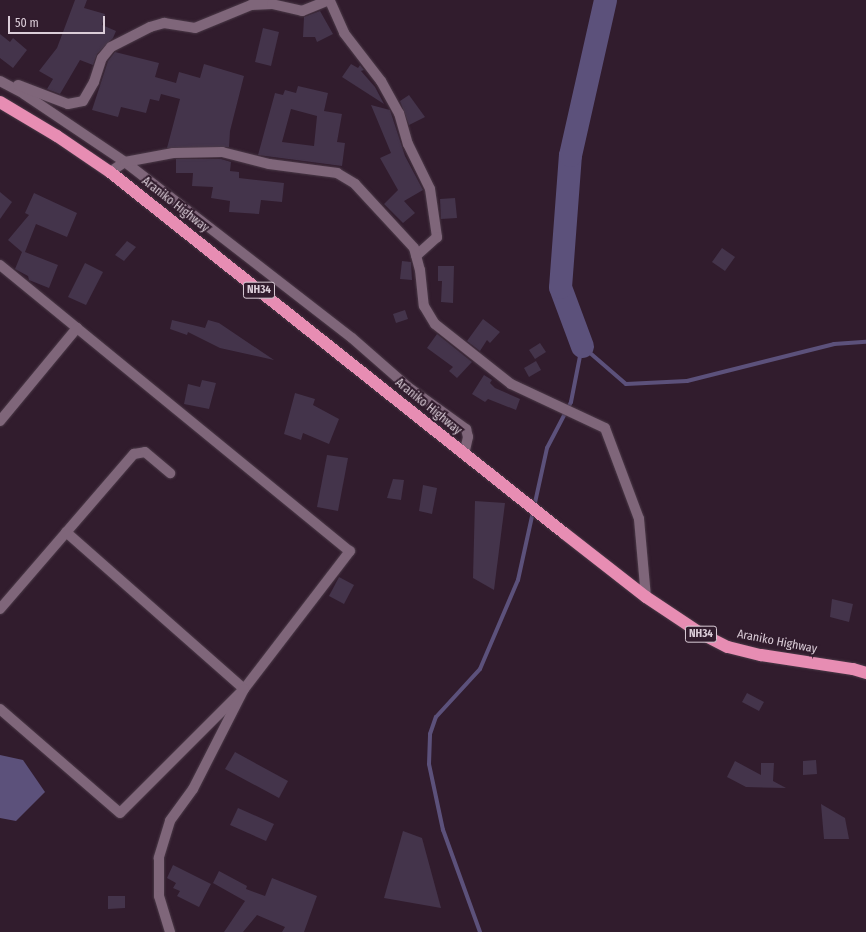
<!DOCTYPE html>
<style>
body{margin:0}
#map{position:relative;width:866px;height:932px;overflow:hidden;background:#311c2d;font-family:"Fira Sans Condensed",sans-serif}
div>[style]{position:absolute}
.water>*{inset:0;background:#5c517b}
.stream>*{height:4px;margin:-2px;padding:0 2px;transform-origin:2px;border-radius:2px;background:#5c517b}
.river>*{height:23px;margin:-11.5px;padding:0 11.5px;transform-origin:11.5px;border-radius:11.5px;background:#5c517b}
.building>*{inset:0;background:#44344b}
.roads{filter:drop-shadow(0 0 1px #4b3a48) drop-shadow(0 0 1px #4b3a48)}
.minor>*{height:10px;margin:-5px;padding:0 5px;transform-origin:5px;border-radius:5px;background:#7f667a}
.highway>*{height:12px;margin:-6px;padding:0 6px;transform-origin:6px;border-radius:6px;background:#e78db3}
span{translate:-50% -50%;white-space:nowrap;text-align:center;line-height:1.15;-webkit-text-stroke:4px #311c2d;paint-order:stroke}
.shield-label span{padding:1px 3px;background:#311c2d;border:1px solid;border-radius:3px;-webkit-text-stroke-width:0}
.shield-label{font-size:11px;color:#dbcdd8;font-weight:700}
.street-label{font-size:12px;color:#dbcdd8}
.scale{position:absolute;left:8px;top:16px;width:97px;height:18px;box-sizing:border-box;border:2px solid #dbcdd8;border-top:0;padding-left:5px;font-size:12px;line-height:14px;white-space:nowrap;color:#dbcdd8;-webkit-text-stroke:3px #311c2d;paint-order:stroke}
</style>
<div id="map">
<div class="water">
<div style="clip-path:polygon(0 755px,23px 760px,45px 792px,16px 821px,0 818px)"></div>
</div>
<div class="stream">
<div style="left:582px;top:346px;width:58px;rotate:40.8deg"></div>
<div style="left:626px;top:384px;width:61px;rotate:-2.8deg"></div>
<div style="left:687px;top:381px;width:152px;rotate:-14.1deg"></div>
<div style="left:834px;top:344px;width:32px;rotate:-4deg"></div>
<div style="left:480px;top:932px;width:109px;rotate:-109.9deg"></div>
<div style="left:443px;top:830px;width:67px;rotate:-102deg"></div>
<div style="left:429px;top:764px;width:30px;rotate:-88deg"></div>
<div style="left:430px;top:734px;width:18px;rotate:-71deg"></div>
<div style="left:436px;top:717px;width:65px;rotate:-47.5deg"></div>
<div style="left:480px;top:669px;width:97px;rotate:-66.9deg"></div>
<div style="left:518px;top:580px;width:135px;rotate:-77.6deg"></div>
<div style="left:547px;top:448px;width:52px;rotate:-62.4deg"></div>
<div style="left:571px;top:402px;width:57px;rotate:-78.9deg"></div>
</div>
<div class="river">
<div style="left:582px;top:346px;width:63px;rotate:-110.4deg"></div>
<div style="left:560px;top:287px;width:132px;rotate:-85.7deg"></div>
<div style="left:570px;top:155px;width:159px;rotate:-77.3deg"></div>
</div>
<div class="building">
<div style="clip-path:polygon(75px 0,87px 0,84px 8px,105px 14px,102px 25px,116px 31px,113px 38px,97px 54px,93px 65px,80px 60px,60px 94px,47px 89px,53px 79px,39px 71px,57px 48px)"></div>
<div style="clip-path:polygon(320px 11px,333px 34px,317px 42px,315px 37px,303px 37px,304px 17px)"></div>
<div style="clip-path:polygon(263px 28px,279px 32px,271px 66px,255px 62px)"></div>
<div style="clip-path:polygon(0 34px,10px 42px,13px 38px,27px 50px,13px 68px,0 58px)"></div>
<div style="clip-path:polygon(115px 52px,159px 63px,155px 77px,176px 83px,179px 72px,200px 78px,204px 64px,244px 76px,230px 131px,229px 147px,167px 148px,180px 99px,161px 94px,159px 101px,150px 99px,146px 113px,121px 107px,118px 117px,92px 110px,108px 61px)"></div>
<div style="clip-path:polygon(351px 64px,358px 68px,360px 65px,364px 70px,361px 71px,375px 87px,384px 104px,342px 77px)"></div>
<div style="clip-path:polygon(evenodd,298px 86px,328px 93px,324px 111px,342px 114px,337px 142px,345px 143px,342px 166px,258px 155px,275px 93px,283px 95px,285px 90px,296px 93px,298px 86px,291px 109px,317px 116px,314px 146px,282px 142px,291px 109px)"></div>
<div style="clip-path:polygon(409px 95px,425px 117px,409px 125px,400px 101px)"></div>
<div style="clip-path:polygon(371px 105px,390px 110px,405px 156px,423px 190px,404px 201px,415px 213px,403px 223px,384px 204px,398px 190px,380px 158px,391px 153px)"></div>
<div style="clip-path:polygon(176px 159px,221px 159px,231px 162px,230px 171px,239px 172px,239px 178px,284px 183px,282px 202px,261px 200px,259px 214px,229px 212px,230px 201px,211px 198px,213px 187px,192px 186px,193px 173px,176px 173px)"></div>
<div style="clip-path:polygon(0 192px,12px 202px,0 219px)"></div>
<div style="clip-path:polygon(34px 193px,77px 213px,67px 237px,36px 224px,25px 252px,58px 265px,49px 288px,29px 280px,28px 276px,15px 269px,22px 252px,8px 240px,29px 215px,25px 213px)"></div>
<div style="clip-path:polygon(455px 198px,457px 218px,441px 219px,440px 199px)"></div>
<div style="clip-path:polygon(127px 241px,136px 247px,124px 261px,115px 255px)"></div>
<div style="clip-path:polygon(722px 248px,735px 257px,725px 271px,712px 262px)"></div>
<div style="clip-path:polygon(402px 261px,411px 262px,412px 280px,400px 279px)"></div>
<div style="clip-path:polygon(85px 263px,103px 272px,86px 305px,68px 297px)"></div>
<div style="clip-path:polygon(438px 266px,454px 266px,453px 303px,441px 302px,442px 281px,438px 281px)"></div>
<div style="clip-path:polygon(405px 310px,408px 319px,396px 323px,393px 314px)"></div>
<div style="clip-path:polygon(483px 319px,500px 332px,490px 343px,487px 340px,480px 351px,467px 341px)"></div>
<div style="clip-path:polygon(172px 320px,205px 328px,208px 320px,219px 323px,274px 360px,220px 348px,188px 332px,187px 335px,170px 329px)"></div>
<div style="clip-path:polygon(437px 334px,472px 362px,457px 378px,449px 371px,453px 367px,427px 348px)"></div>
<div style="clip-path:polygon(540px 343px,546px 352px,535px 359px,529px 350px)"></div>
<div style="clip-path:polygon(536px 361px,541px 370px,529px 377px,524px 368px)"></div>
<div style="clip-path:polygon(484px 375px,492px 380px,490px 383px,495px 388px,520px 399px,516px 410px,488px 399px,485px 402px,472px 394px)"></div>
<div style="clip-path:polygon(202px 380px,216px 383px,209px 409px,184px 404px,188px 384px,200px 387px)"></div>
<div style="clip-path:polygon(295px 393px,315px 399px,313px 405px,339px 419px,329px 444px,303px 433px,301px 440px,284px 434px)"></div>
<div style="clip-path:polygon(327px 455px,348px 458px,338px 511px,317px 507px)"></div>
<div style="clip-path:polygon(393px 479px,404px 480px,401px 500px,387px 498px)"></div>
<div style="clip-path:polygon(423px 485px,437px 488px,432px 514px,419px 511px)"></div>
<div style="clip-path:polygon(475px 501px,505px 503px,494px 590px,473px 578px)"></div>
<div style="clip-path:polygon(339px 577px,354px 585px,344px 604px,329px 596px)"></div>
<div style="clip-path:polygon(832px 599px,853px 604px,849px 622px,830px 617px)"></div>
<div style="clip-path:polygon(747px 693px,764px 702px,759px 711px,742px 702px)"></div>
<div style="clip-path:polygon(235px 752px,288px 781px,279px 798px,225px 769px)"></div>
<div style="clip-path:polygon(816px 760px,817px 774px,803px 775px,803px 761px)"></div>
<div style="clip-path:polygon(735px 761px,761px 775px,761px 763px,774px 763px,773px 781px,786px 788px,746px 787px,727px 777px)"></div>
<div style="clip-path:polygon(821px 804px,845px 818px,849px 839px,824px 839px)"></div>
<div style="clip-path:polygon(238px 808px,274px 824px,266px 841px,230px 825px)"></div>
<div style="clip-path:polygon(403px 831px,422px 838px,441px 908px,384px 898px)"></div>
<div style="clip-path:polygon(173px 865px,211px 884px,199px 907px,177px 896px,180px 891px,173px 888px,176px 883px,167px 878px)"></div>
<div style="clip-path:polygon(219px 871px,247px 886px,246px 889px,265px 896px,272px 878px,317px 896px,304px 932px,282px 932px,285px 927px,257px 915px,243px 932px,224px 932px,245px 901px,213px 883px)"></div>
<div style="clip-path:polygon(108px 896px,125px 896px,125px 908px,108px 909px)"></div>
</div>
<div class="roads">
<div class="minor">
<div style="left:330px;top:1px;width:35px;rotate:66deg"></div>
<div style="left:344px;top:33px;width:61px;rotate:52.4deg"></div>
<div style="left:381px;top:81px;width:37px;rotate:61deg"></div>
<div style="left:399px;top:113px;width:32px;rotate:74deg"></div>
<div style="left:408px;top:144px;width:50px;rotate:63.9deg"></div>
<div style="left:430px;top:189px;width:49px;rotate:81.7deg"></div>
<div style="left:437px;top:237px;width:28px;rotate:138deg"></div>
<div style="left:0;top:81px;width:27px;rotate:28deg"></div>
<div style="left:24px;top:94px;width:122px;rotate:34deg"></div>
<div style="left:125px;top:162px;width:287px;rotate:37.8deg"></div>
<div style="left:352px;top:338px;width:74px;rotate:41.2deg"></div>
<div style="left:408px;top:387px;width:72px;rotate:35.9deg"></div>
<div style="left:466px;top:429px;width:8px;rotate:76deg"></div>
<div style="left:468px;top:437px;width:17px;rotate:103deg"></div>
<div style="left:18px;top:85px;width:53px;rotate:20.8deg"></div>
<div style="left:68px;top:104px;width:15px;rotate:-11deg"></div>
<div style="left:83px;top:101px;width:22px;rotate:-60deg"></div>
<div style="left:94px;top:82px;width:25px;rotate:-72deg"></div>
<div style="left:102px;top:58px;width:14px;rotate:-51deg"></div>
<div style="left:111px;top:47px;width:44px;rotate:-27.1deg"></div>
<div style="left:150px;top:27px;width:15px;rotate:-16deg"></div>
<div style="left:164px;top:23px;width:31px;rotate:9deg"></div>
<div style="left:195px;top:28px;width:61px;rotate:-22.3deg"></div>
<div style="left:251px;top:5px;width:21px;rotate:-3deg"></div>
<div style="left:272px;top:4px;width:31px;rotate:13deg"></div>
<div style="left:302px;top:11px;width:29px;rotate:-22deg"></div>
<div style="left:110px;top:172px;width:18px;rotate:-34deg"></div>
<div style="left:125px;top:162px;width:49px;rotate:-10.6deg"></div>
<div style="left:173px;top:153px;width:49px;rotate:-1.2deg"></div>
<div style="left:222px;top:152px;width:49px;rotate:14.3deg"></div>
<div style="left:269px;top:164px;width:69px;rotate:7.5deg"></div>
<div style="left:337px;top:173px;width:21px;rotate:31deg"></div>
<div style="left:355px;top:184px;width:87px;rotate:47.3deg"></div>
<div style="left:414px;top:248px;width:23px;rotate:75deg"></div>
<div style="left:420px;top:270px;width:36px;rotate:84deg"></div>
<div style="left:424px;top:306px;width:21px;rotate:59deg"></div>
<div style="left:435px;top:324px;width:97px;rotate:38.3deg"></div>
<div style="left:511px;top:384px;width:104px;rotate:25.1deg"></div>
<div style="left:605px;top:428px;width:97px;rotate:69.5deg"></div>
<div style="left:639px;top:519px;width:78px;rotate:84.9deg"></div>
<div style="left:0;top:265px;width:452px;rotate:39.3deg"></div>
<div style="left:350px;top:551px;width:174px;rotate:127.5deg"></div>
<div style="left:244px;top:689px;width:175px;rotate:135deg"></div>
<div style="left:120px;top:813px;width:159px;rotate:-139.1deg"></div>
<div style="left:0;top:421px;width:121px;rotate:-50.4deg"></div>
<div style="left:66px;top:532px;width:237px;rotate:41.4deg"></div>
<div style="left:244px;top:689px;width:112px;rotate:117deg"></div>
<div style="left:193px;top:789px;width:39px;rotate:126deg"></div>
<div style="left:170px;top:821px;width:39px;rotate:107deg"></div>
<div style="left:159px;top:858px;width:38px;rotate:90deg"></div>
<div style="left:159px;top:896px;width:38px;rotate:73deg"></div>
<div style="left:0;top:609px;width:205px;rotate:-49.2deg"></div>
<div style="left:134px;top:454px;width:11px;rotate:-10deg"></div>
<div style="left:145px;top:452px;width:33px;rotate:40deg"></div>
</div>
<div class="highway">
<div style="left:0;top:102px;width:66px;rotate:30.8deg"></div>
<div style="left:57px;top:136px;width:64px;rotate:34.2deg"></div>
<div style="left:110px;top:172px;width:580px;rotate:38.49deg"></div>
<div style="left:564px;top:533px;width:104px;rotate:38deg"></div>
<div style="left:646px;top:597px;width:65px;rotate:33.7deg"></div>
<div style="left:700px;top:633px;width:31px;rotate:27deg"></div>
<div style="left:728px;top:647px;width:34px;rotate:14deg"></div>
<div style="left:761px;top:655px;width:93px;rotate:8.7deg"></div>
<div style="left:853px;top:669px;width:14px;rotate:17deg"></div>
</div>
</div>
<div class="shield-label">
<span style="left:259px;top:290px">NH34</span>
<span style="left:701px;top:634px">NH34</span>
</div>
<div class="street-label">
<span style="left:175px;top:205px;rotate:38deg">Araniko Highway</span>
<span style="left:428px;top:407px;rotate:39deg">Araniko Highway</span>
<span style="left:777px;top:642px;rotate:11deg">Araniko Highway</span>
</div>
<div class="scale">50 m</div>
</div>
